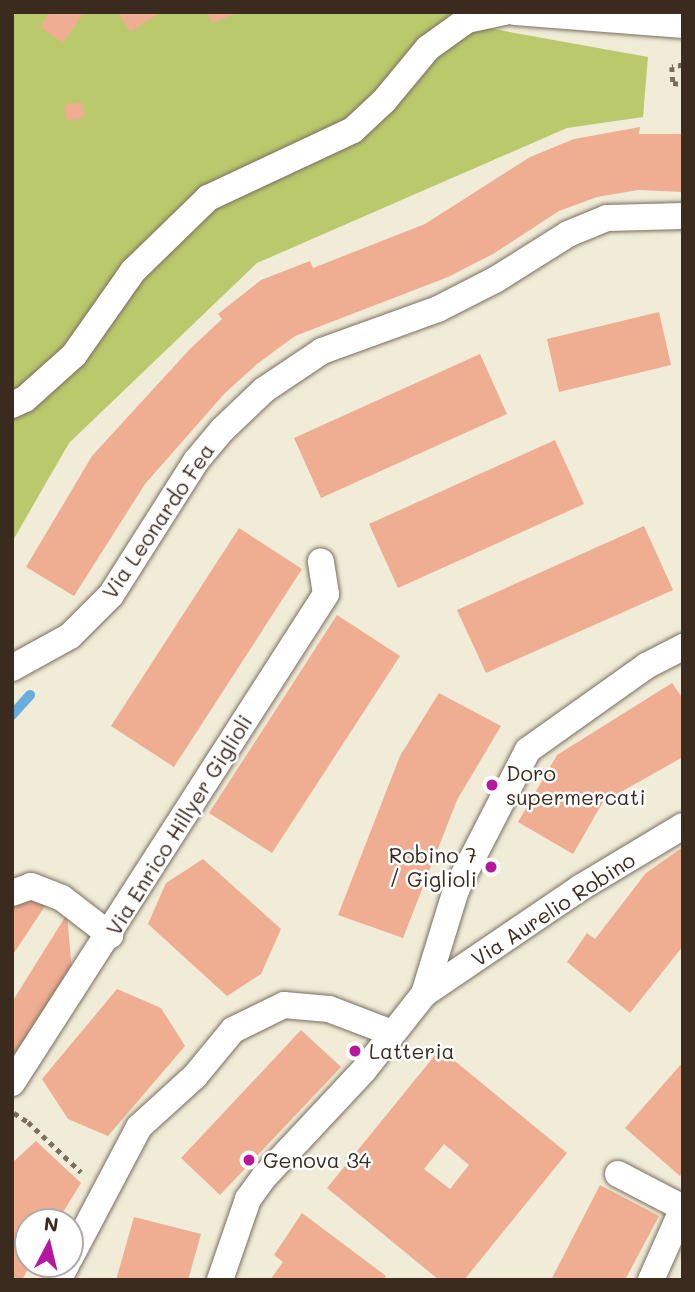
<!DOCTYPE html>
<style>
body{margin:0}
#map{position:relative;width:695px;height:1292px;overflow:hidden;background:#f0ecd7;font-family:Mali,sans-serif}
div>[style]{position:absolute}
.green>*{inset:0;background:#b9c96c}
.stream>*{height:10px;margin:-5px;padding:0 5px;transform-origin:5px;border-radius:5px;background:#68adde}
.building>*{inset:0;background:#efad92}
.path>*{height:4.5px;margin-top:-2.25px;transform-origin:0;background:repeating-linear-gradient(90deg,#7a6e5f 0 5px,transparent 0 10px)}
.roads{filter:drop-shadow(0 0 2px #7a6e5f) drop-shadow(0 0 2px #7a6e5f)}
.street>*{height:26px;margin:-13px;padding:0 13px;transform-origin:13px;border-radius:13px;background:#fff}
.dots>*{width:19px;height:19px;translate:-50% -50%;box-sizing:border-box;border:4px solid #fff;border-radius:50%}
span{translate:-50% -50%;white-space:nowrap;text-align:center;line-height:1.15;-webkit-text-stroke:5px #fff;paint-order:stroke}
.street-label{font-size:21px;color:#3b2a1e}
.poi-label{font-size:21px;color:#3b2a1e}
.left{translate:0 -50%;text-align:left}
.right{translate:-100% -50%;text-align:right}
.frame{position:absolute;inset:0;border:14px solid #3b2a1e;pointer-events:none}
.north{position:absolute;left:14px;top:1208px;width:70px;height:70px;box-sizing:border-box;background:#fff;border:2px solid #b1aaa5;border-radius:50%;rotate:7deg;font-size:19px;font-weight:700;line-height:28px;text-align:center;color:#3b2a1e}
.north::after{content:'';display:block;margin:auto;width:24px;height:32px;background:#b5179e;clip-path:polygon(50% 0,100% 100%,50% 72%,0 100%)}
</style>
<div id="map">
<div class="green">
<div style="clip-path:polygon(12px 12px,489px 12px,488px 28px,648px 57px,643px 117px,567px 128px,257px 263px,69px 443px,12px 542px)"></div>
</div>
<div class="stream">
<div style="left:12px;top:715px;width:27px;rotate:-48deg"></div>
</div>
<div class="building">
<div style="clip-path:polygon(50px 12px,84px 12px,63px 43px,40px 27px)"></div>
<div style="clip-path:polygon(118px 12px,161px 12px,130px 32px)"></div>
<div style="clip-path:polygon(207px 12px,235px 12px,235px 14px,212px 23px)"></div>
<div style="clip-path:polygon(82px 102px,84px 118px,67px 121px,64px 105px)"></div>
<div style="clip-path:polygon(640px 127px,639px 134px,683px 134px,683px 192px,638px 190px,597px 197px,559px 211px,493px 254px,448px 277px,295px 336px,257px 364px,225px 393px,145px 484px,74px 596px,26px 567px,92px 456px,189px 350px,222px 319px,218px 314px,261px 280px,310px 261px,313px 268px,425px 224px,530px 157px,574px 139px)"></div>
<div style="clip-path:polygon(659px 312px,671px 365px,559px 392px,547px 339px)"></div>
<div style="clip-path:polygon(480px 354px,507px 414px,321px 498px,294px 438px)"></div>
<div style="clip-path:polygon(555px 440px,584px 504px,398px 588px,369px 524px)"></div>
<div style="clip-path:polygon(644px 526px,673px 590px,486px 673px,457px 610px)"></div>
<div style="clip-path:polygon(239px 528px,302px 569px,174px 767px,111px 726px)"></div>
<div style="clip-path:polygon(337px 615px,400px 656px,272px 853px,209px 813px)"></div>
<div style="clip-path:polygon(672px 683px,683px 699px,683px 757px,603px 802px,573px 854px,518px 822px,557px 755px)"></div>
<div style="clip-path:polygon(439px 693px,501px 726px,457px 800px,403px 938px,338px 915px,400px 756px)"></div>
<div style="clip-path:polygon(683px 847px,683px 946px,630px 1013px,567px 962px,587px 933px,595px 939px,646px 873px)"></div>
<div style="clip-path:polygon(203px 859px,281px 929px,261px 974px,227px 996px,148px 924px,166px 883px)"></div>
<div style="clip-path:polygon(12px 900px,49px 900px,12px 956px)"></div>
<div style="clip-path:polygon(67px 914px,72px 971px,12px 1066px,12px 1002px)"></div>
<div style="clip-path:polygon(117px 989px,161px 1008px,185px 1046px,108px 1136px,68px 1119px,42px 1079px)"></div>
<div style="clip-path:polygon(301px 1030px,341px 1067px,220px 1195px,181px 1158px)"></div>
<div style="clip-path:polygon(evenodd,440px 1049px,567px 1153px,464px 1280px,439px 1280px,327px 1188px,440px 1049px,444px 1144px,469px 1165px,450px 1189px,424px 1169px,444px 1144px)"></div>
<div style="clip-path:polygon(683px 1062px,683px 1173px,680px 1176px,625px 1128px)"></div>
<div style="clip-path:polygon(36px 1141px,81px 1183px,57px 1222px,28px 1222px,28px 1264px,31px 1264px,22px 1280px,12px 1280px,12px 1163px)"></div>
<div style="clip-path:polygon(600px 1185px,659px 1216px,625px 1280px,551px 1280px)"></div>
<div style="clip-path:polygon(302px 1213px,386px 1276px,383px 1280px,270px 1280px,283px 1262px,274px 1255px)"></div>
<div style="clip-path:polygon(134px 1217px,201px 1234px,188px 1280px,116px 1280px)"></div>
</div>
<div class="path">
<div style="left:683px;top:65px;width:11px;rotate:170deg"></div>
<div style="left:672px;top:67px;width:16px;rotate:86deg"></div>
<div style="left:673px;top:83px;width:10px;rotate:6deg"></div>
<div style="left:14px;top:1113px;width:17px;rotate:33deg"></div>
<div style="left:28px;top:1122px;width:73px;rotate:43.3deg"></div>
</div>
<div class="roads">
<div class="street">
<div style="left:515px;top:12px;width:169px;rotate:4.4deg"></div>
<div style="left:12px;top:405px;width:14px;rotate:-25deg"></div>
<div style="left:25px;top:399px;width:66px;rotate:-41.9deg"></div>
<div style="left:74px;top:355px;width:103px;rotate:-54.9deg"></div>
<div style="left:133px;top:271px;width:105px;rotate:-44.2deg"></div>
<div style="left:208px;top:198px;width:160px;rotate:-25.1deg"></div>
<div style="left:353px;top:130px;width:42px;rotate:-43.1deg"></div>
<div style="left:384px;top:101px;width:69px;rotate:-50.3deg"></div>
<div style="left:428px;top:48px;width:48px;rotate:-35.7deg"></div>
<div style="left:467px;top:20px;width:39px;rotate:-12deg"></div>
<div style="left:12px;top:668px;width:66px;rotate:-28.9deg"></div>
<div style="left:70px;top:636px;width:58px;rotate:-45deg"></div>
<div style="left:111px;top:595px;width:159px;rotate:-57.6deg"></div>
<div style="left:196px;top:461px;width:40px;rotate:-50deg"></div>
<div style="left:222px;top:430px;width:58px;rotate:-43.6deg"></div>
<div style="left:264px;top:390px;width:70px;rotate:-33.9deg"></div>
<div style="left:322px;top:351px;width:123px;rotate:-19.9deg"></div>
<div style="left:438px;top:309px;width:64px;rotate:-27deg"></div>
<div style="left:495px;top:280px;width:86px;rotate:-32.2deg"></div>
<div style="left:568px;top:234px;width:42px;rotate:-22.3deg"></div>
<div style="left:607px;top:218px;width:76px;rotate:-1.5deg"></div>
<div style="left:12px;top:893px;width:20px;rotate:-20deg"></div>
<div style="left:31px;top:886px;width:33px;rotate:21deg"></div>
<div style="left:62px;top:898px;width:61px;rotate:37.6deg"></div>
<div style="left:424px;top:994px;width:189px;rotate:-34.2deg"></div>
<div style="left:580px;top:888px;width:120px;rotate:-31deg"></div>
<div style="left:12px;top:1083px;width:581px;rotate:-57.29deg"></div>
<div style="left:326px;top:594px;width:33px;rotate:-99deg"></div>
<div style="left:618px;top:1174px;width:73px;rotate:27.6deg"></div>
<div style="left:70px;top:1258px;width:148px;rotate:-62.2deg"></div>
<div style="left:139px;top:1127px;width:76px;rotate:-42.3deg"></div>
<div style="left:195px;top:1076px;width:60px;rotate:-50.4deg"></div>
<div style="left:233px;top:1030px;width:57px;rotate:-26.1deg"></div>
<div style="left:284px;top:1005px;width:45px;rotate:5.1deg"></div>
<div style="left:329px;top:1009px;width:67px;rotate:20.9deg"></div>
<div style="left:58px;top:1280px;width:18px;rotate:-61deg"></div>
<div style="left:220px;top:1280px;width:86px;rotate:-70.9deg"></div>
<div style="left:248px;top:1199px;width:27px;rotate:-54deg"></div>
<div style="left:264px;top:1177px;width:146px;rotate:-46.9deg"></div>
<div style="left:364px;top:1070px;width:97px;rotate:-51.7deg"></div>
<div style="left:424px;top:994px;width:109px;rotate:-72.9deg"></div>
<div style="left:456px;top:890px;width:157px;rotate:-62.8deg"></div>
<div style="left:528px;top:750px;width:145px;rotate:-35.4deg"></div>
<div style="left:646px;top:666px;width:42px;rotate:-27.2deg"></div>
<div style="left:651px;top:1280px;width:79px;rotate:-66deg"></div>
</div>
</div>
<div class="dots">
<div style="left:492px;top:785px;background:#b5179e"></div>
<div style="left:491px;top:867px;background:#b5179e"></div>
<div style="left:355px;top:1051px;background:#b5179e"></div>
<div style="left:249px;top:1160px;background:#b5179e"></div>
</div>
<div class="street-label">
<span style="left:158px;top:521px;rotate:-56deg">Via Leonardo Fea</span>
<span style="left:179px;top:825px;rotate:-58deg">Via Enrico Hillyer Giglioli</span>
<span style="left:553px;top:909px;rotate:-33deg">Via Aurelio Robino</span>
</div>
<div class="poi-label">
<span class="left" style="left:506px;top:785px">Doro<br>supermercati</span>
<span class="right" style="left:477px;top:867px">Robino 7<br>/ Giglioli</span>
<span class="left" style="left:369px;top:1051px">Latteria</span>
<span class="left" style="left:263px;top:1160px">Genova 34</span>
</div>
<div class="frame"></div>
<div class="north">N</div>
</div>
